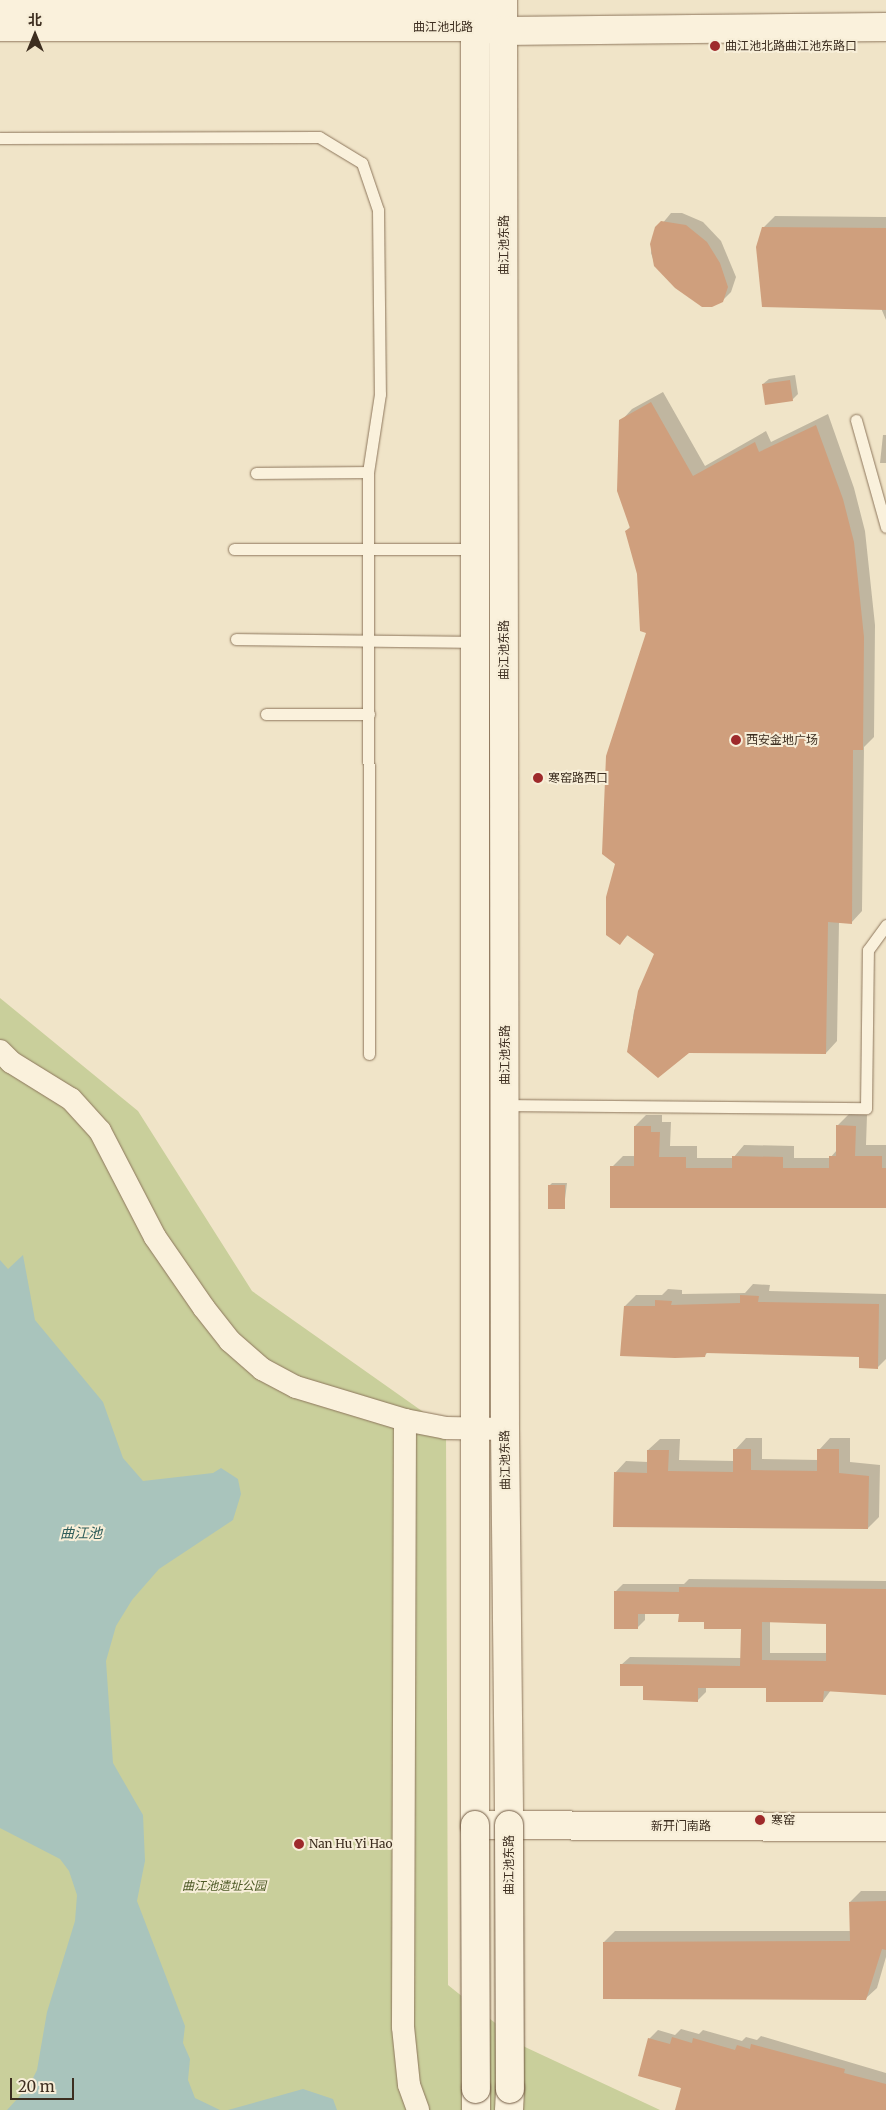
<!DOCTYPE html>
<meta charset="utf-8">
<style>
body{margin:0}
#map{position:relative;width:886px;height:2110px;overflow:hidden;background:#f0e4c8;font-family:Merriweather,"Noto Sans SC",serif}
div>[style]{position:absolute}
.green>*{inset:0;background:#c9cf9b}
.water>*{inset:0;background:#a9c4bc}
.shadow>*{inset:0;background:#0003}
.building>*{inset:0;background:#cf9f7d}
.roads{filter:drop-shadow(0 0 1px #8d765c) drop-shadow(0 0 1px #8d765c)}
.lane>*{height:11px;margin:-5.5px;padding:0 5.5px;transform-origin:5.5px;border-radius:5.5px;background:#faf1dc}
.street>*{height:22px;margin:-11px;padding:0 11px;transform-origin:11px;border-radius:11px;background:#faf1dc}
.secondary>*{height:28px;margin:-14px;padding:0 14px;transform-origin:14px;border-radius:14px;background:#faf1dc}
.bridges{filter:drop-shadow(0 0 1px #6f573f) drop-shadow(0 0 1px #6f573f)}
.secondary-bridge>*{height:28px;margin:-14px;padding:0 14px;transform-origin:14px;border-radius:14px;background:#faf1dc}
.dots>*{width:14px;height:14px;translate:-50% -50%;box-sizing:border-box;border:2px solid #f7eed8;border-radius:50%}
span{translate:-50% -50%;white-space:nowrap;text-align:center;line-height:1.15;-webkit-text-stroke:4px #f7eed8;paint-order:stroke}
.street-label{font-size:12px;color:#3d2e20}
.poi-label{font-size:12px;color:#3d2e20}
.left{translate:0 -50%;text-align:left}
.park-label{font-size:12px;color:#4d5a26;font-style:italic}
.water-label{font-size:14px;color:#2f5d5a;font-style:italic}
.north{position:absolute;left:10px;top:10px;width:50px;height:50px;-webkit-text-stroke:4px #f7eed8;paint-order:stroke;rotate:0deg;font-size:14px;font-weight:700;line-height:20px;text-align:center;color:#3d2e20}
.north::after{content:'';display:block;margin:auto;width:18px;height:22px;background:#3d2e20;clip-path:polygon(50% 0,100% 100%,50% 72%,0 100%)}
.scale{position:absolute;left:10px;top:2078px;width:64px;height:22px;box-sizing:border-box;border:2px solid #3d2e20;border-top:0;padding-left:6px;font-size:15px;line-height:18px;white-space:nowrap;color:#3d2e20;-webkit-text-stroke:4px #f7eed8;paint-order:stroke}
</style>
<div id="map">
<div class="green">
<div style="clip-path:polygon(0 998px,138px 1111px,252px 1291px,446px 1428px,448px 1985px,525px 2047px,660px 2110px,0 2110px)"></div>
</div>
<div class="water">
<div style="clip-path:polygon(23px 1255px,35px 1320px,103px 1402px,123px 1458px,143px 1481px,213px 1473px,221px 1468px,238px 1479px,241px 1494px,233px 1520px,159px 1569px,132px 1600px,116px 1626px,106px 1661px,113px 1763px,143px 1815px,145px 1861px,137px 1901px,185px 2026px,183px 2043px,190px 2059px,188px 2080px,195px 2098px,220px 2110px,7px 2110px,29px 2086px,37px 2070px,47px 2012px,75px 1921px,77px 1895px,69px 1871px,60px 1859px,0 1828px,0 1260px,8px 1269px)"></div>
<div style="clip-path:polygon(303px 2089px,333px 2099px,337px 2110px,228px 2110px)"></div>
</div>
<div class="shadow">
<div style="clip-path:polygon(671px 213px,682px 213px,703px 222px,721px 241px,736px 277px,731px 292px,722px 301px,655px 265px,651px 253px,653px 235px)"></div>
<div style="clip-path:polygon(775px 216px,886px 217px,886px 320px,881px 308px,763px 228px)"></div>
<div style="clip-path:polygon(795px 375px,798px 394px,792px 400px,763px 384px,769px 379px)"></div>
<div style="clip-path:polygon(663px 392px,705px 466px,766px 431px,771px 442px,828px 414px,854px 488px,865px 531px,875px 625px,874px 737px,864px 747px,862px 911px,851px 923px,839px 922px,837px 1041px,826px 1053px,628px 1052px,634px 1011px,655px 953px,629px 934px,620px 943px,647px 632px,638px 574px,626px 531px,631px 526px,621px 421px,632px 409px)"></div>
<div style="clip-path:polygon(883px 435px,886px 435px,886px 463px,880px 463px)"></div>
<div style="clip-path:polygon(849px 1114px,867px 1115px,866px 1145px,886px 1145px,886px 1207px,612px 1167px,623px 1156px,635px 1156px,635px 1126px,646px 1115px,662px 1115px,662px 1122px,671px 1122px,670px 1146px,697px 1146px,697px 1158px,733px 1158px,744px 1145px,794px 1146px,794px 1158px,830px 1158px,837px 1150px,837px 1126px)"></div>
<div style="clip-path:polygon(552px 1183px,567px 1183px,564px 1207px,550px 1185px)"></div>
<div style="clip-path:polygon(753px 1284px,770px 1285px,769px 1291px,886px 1294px,886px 1359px,878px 1367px,860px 1355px,708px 1352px,705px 1355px,622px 1355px,625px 1306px,636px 1295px,662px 1295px,668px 1289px,682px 1290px,682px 1294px,745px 1293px)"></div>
<div style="clip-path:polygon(746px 1438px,762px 1438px,762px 1459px,819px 1460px,819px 1450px,830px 1438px,850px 1438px,850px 1462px,880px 1465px,879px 1517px,868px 1528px,615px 1473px,626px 1461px,648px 1462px,648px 1450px,660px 1439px,680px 1439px,679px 1460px,734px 1461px,735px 1450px)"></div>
<div style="clip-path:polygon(evenodd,689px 1579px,886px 1581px,886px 1694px,831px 1690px,823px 1701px,767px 1687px,706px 1687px,706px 1692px,698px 1700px,644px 1685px,621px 1665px,630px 1657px,742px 1658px,742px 1628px,680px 1613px,645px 1613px,645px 1620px,637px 1628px,615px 1592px,623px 1584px,684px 1584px,689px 1579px,770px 1621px,828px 1623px,828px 1653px,770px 1653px,770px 1621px)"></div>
<div style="clip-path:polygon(861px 1891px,886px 1891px,886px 1957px,877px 1988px,865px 1999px,604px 1942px,615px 1931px,851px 1931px,850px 1902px)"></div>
<div style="clip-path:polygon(681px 2029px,699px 2034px,703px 2030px,742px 2041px,746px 2037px,757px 2040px,761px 2036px,886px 2073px,886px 2110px,695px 2110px,649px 2039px,658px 2030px,675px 2035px)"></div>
</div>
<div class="building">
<div style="clip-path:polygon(661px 221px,686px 225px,707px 242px,720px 263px,728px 287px,723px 302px,712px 307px,702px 307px,675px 288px,654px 266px,650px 244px,655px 227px)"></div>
<div style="clip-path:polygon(762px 227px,886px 228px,886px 310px,762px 307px,756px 247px)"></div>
<div style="clip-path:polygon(790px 380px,793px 401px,765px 405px,762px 384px)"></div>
<div style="clip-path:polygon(651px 402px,693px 476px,755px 442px,759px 452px,816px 425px,843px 499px,854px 542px,864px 637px,863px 750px,853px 750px,852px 924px,828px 922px,826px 1054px,689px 1053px,658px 1078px,627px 1052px,638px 991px,654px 954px,627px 935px,620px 945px,606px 935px,606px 897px,615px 864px,602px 854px,606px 756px,646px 633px,640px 631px,637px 574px,625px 531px,630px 528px,617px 491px,619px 420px)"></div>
<div style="clip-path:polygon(836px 1125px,856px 1126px,855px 1156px,882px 1156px,882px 1168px,886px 1168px,886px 1208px,610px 1208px,610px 1166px,634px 1166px,634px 1126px,651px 1126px,651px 1132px,660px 1132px,659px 1157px,686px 1157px,686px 1168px,732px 1168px,732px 1156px,783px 1157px,783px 1168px,829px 1168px,829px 1156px,836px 1156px)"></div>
<div style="clip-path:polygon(548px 1185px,565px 1185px,565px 1209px,548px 1209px)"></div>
<div style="clip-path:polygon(740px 1295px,759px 1296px,758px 1302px,879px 1304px,878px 1369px,859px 1368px,859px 1357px,706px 1353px,705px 1357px,675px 1358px,620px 1356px,624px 1306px,655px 1306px,655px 1300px,672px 1301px,671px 1305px,740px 1303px)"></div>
<div style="clip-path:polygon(733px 1449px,751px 1449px,751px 1470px,817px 1471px,817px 1449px,839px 1449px,839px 1473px,869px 1476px,868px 1529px,613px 1527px,614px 1472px,647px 1473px,647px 1450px,669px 1450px,668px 1471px,733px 1472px)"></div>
<div style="clip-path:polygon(evenodd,679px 1587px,886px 1589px,886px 1695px,824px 1691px,823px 1702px,766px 1702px,766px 1688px,698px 1688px,698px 1702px,643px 1700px,643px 1686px,620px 1686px,620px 1664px,740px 1666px,741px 1629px,704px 1629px,704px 1622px,678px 1622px,679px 1614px,638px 1614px,638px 1629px,614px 1629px,614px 1591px,679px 1592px,679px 1587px,762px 1622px,826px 1624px,826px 1661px,762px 1660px,762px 1622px)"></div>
<div style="clip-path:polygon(886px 1901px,886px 1950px,882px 1949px,866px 2000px,603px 1999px,603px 1942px,850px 1941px,849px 1902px)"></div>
<div style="clip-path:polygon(672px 2037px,692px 2043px,693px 2038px,735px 2050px,737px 2045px,750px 2049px,751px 2044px,845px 2069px,844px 2073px,886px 2084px,886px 2110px,675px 2110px,681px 2088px,638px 2076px,648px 2038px,670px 2044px)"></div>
</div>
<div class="roads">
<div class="lane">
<div style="left:0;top:138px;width:319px;rotate:-0.2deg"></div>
<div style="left:319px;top:137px;width:50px;rotate:31.2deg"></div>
<div style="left:362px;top:163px;width:50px;rotate:71.2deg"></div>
<div style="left:378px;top:210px;width:184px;rotate:89.4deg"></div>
<div style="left:380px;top:394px;width:79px;rotate:98.7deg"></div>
<div style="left:368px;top:472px;width:582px;rotate:89.9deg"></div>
<div style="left:856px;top:420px;width:111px;rotate:74.3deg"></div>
<div style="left:256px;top:473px;width:112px;rotate:-0.5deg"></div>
<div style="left:234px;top:549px;width:241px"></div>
<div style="left:236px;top:639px;width:240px;rotate:0.7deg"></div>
<div style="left:266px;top:714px;width:103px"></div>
<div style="left:505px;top:1105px;width:361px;rotate:0.5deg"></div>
<div style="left:866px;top:1108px;width:158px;rotate:-89.3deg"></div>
<div style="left:868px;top:950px;width:31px;rotate:-54deg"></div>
</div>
<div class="street">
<div style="left:0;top:1051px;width:16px;rotate:45deg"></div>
<div style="left:11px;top:1062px;width:70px;rotate:31.7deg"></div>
<div style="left:71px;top:1099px;width:43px;rotate:47.8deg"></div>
<div style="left:100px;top:1131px;width:119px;rotate:62.6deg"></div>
<div style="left:155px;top:1237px;width:86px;rotate:55.4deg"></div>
<div style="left:204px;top:1308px;width:42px;rotate:51.8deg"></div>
<div style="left:230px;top:1341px;width:43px;rotate:41.2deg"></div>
<div style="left:262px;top:1369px;width:38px;rotate:28deg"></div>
<div style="left:296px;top:1387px;width:114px;rotate:16.8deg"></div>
<div style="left:405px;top:1420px;width:42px;rotate:11deg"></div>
<div style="left:446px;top:1428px;width:59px;rotate:1deg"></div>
<div style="left:405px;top:1420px;width:607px;rotate:90.19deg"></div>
<div style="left:403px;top:2027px;width:58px;rotate:84.1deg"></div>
<div style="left:409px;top:2085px;width:27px;rotate:70deg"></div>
</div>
<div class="secondary">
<div style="left:503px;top:0;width:1429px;rotate:89.92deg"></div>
<div style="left:505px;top:1429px;width:396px;rotate:89.4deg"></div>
<div style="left:0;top:2px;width:492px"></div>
<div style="left:475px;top:4px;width:1821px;rotate:90deg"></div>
<div style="left:475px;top:1825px;width:411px;rotate:0.3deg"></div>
<div style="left:0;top:27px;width:475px"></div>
<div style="left:475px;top:27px;width:28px;rotate:8deg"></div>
<div style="left:503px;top:31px;width:383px;rotate:-0.6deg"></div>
<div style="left:476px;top:2089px;width:21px;rotate:90deg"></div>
<div style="left:509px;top:2110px;width:21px;rotate:-87deg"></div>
</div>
</div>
<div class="bridges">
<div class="secondary-bridge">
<div style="left:475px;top:1825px;width:264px;rotate:89.8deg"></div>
<div style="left:509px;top:1825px;width:264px;rotate:89.8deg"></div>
</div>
</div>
<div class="dots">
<div style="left:715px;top:46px;background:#9e2a2b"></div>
<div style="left:736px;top:740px;background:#9e2a2b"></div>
<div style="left:538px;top:778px;background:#9e2a2b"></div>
<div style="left:760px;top:1820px;background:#9e2a2b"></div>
<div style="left:299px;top:1844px;background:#9e2a2b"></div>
</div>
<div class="street-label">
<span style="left:443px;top:27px">曲江池北路</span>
<span style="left:504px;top:245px;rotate:-90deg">曲江池东路</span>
<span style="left:504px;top:650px;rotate:-90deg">曲江池东路</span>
<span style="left:505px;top:1055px;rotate:-90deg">曲江池东路</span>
<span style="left:505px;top:1460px;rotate:-91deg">曲江池东路</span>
<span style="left:681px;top:1826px">新开门南路</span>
<span style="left:509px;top:1865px;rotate:-90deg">曲江池东路</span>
</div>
<div class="poi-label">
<span class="left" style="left:725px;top:46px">曲江池北路曲江池东路口</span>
<span class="left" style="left:746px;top:740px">西安金地广场</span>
<span class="left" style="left:548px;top:778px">寒窑路西口</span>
<span class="left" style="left:771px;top:1820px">寒窑</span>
<span class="left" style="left:309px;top:1844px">Nan Hu Yi Hao</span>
</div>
<div class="park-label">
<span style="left:224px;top:1886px">曲江池遗址公园</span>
</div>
<div class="water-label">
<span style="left:81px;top:1533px">曲江池</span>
</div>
<div class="north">北</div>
<div class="scale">20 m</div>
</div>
